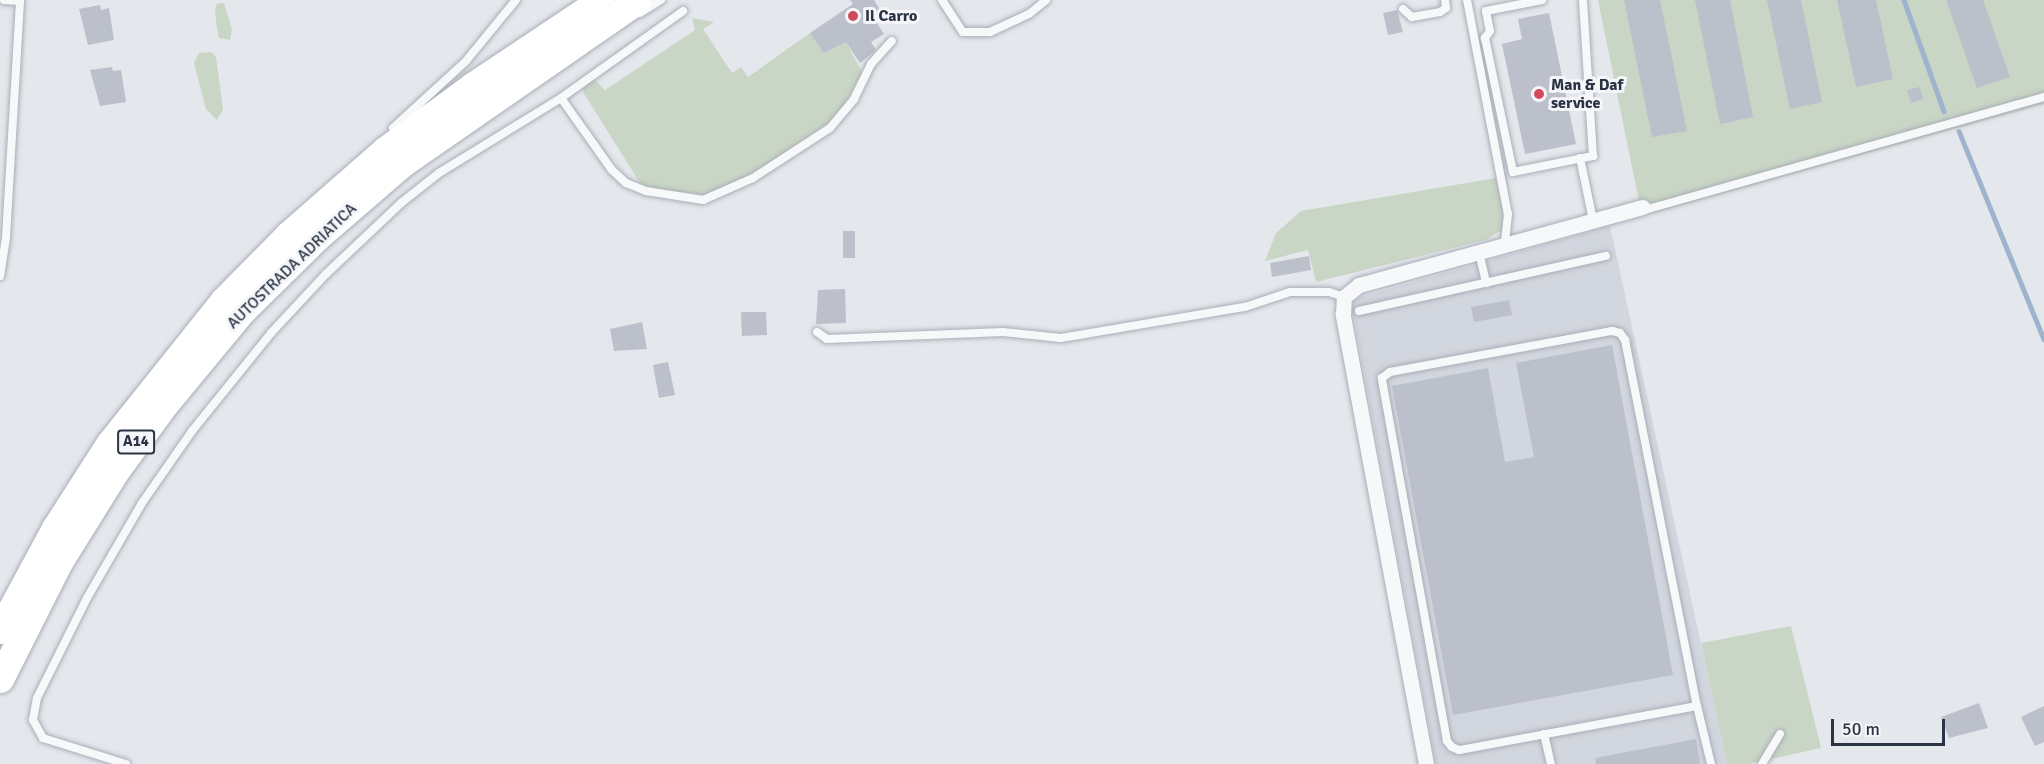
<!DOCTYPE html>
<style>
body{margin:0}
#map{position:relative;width:2044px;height:764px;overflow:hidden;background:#e4e7ec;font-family:Signika,sans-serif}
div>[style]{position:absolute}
.built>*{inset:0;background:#d2d6de}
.green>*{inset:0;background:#c9d6c5}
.stream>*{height:4.5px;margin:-2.25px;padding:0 2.25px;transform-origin:2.25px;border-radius:2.25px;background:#9fb4cc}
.building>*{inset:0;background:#bbc0ca}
.roads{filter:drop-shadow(0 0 2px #a9aeb7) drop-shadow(0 0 2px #a9aeb7)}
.service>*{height:8px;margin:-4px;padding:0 4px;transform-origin:4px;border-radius:4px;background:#f7f8fa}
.minor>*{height:15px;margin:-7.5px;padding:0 7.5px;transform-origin:7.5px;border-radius:7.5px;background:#f7f8fa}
.motorway>*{height:27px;margin:-13.5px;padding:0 13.5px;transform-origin:13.5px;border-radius:13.5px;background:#fff}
.dots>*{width:16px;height:16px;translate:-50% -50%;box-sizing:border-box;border:3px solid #f4f6f9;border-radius:50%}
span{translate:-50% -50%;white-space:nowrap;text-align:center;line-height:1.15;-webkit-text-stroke:6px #f4f6f9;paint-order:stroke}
.shield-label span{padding:2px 4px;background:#f4f6f9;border:2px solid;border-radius:4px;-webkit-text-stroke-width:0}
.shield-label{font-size:15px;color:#2b3445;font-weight:700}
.poi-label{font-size:16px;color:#2b3445;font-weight:700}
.left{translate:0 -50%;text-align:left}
.street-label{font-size:16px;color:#2b3445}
.scale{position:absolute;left:1831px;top:719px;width:114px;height:27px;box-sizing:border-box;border:3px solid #2b3445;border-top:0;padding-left:8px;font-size:18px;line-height:21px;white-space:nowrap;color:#2b3445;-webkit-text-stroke:4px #f4f6f9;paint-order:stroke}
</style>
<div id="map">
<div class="built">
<div style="clip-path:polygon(1610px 226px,1727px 764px,1436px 764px,1352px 306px,1357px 298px)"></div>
</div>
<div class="green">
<div style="clip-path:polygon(1598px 0,2044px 0,2044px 104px,1642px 216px)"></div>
<div style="clip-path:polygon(224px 3px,232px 29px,230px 40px,219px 38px,217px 29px,215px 10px,217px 4px)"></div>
<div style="clip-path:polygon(692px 18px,714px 22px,703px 29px,732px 73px,741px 67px,748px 77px,810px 33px,823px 53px,846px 42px,862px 72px,838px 116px,756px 172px,706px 195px,650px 188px,640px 183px,583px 92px,583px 85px,595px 80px,605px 90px,695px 30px)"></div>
<div style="clip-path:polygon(211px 52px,216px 57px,223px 110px,217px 120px,206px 109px,194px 63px,199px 53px)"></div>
<div style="clip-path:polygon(1496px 178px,1503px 209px,1502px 230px,1485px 240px,1316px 282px,1308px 250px,1265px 261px,1276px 233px,1301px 211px)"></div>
<div style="clip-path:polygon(1791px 626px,1821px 748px,1749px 764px,1727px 764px,1701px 643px)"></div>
</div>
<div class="stream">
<div style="left:1904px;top:0;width:118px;rotate:70.2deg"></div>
<div style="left:1959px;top:131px;width:225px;rotate:67.8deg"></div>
</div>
<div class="building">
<div style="clip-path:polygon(850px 0,874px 0,883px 15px,875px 20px,884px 34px,871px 42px,876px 50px,860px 63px,846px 42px,823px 53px,810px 33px,853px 4px)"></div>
<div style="clip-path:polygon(1624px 0,1660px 0,1687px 131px,1652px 137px)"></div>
<div style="clip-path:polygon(1695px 0,1730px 0,1753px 117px,1720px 124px)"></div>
<div style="clip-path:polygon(1767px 0,1801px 0,1822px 102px,1790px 109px)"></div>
<div style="clip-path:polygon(1837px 0,1876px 0,1893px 79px,1856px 87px)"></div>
<div style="clip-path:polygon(1946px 0,1983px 0,2010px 77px,1977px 88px)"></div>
<div style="clip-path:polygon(100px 5px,101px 10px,109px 8px,114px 40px,88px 45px,79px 9px)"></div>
<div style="clip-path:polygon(1397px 10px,1403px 32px,1388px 35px,1383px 13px)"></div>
<div style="clip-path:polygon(1549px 13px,1576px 144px,1525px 154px,1502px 44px,1522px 39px,1518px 19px)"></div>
<div style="clip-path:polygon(112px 67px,113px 71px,121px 70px,126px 102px,100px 106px,90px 70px)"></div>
<div style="clip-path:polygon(1920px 87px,1923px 99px,1911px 103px,1907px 90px)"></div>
<div style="clip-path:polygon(843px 231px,855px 231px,855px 258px,843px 258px)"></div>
<div style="clip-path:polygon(1309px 256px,1311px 270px,1272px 277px,1270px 263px)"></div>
<div style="clip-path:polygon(845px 289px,846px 323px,816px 324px,818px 290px)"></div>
<div style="clip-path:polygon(1509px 300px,1512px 315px,1474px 322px,1471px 307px)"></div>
<div style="clip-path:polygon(741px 312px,766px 312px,767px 335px,742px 336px)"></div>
<div style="clip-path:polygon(642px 322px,647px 349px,614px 351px,610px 329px)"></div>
<div style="clip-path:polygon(1612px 345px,1673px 675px,1453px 715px,1392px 386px,1488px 368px,1505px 462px,1534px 457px,1516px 363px)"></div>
<div style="clip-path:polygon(668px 362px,675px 395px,659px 398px,653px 365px)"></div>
<div style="clip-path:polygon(1979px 703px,1988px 728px,1949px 738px,1941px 717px)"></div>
<div style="clip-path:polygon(2044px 706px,2044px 742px,2035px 746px,2021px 717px)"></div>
<div style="clip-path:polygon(1696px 739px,1700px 764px,1596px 764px,1595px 758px)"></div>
</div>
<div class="roads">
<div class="service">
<div style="left:4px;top:0;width:16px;rotate:4deg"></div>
<div style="left:942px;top:0;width:38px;rotate:57deg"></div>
<div style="left:963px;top:32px;width:27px"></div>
<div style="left:990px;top:32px;width:43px;rotate:-24.8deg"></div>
<div style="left:1029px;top:14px;width:22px;rotate:-39deg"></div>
<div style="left:1467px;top:0;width:218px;rotate:79.2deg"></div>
<div style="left:1508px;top:214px;width:31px;rotate:96deg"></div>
<div style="left:1542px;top:0;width:57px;rotate:168.9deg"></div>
<div style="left:1486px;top:11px;width:20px;rotate:79deg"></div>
<div style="left:1490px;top:31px;width:9px;rotate:126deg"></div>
<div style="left:1485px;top:38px;width:137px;rotate:78.2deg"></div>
<div style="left:1513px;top:172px;width:82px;rotate:-11.3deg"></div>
<div style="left:1593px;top:156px;width:156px;rotate:-93.7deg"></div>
<div style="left:1403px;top:9px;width:12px;rotate:42deg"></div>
<div style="left:1412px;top:17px;width:28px;rotate:-10deg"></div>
<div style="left:1440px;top:12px;width:7px;rotate:-34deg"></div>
<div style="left:1446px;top:8px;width:8px;rotate:-97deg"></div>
<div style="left:640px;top:13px;width:25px;rotate:-32deg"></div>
<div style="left:561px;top:98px;width:88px;rotate:54.7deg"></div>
<div style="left:612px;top:170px;width:19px;rotate:43deg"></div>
<div style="left:626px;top:183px;width:22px;rotate:22deg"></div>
<div style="left:646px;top:191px;width:58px;rotate:9deg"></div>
<div style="left:703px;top:200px;width:55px;rotate:-23.7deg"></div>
<div style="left:753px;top:178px;width:92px;rotate:-33deg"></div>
<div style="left:830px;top:128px;width:38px;rotate:-50deg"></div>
<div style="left:854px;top:99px;width:39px;rotate:-64deg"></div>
<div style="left:871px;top:64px;width:31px;rotate:-48deg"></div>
<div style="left:393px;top:128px;width:99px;rotate:-42.5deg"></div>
<div style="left:466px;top:61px;width:79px;rotate:-50.7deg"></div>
<div style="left:1580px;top:158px;width:63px;rotate:78.2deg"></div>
<div style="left:1642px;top:207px;width:6px;rotate:18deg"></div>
<div style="left:1648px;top:209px;width:412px;rotate:-15.8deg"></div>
<div style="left:1479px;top:252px;width:32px;rotate:77deg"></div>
<div style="left:0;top:276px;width:39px;rotate:-81deg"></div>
<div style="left:6px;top:237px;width:237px;rotate:-86.6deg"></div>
<div style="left:1359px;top:311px;width:253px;rotate:-12.6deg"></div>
<div style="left:1612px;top:331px;width:8px;rotate:14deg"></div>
<div style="left:1620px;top:333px;width:9px;rotate:54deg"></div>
<div style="left:1625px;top:340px;width:373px;rotate:78.9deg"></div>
<div style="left:1697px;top:706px;width:242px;rotate:169.5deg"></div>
<div style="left:1459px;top:750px;width:8px;rotate:-157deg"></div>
<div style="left:1452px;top:747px;width:8px;rotate:-130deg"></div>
<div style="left:1447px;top:741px;width:369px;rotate:-100.2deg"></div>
<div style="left:1382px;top:378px;width:10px;rotate:-37deg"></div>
<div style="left:1390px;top:372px;width:226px;rotate:-10.5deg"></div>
<div style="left:817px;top:332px;width:12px;rotate:35deg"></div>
<div style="left:827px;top:339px;width:176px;rotate:-2.3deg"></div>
<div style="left:1003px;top:332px;width:58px;rotate:5.9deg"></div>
<div style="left:1061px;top:338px;width:187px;rotate:-9.6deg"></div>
<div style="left:1245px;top:307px;width:47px;rotate:-18.4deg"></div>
<div style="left:1290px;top:292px;width:39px"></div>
<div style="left:1329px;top:292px;width:16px;rotate:18deg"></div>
<div style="left:1697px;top:706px;width:60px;rotate:76.4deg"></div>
<div style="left:1544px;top:734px;width:31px;rotate:77deg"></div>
<div style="left:126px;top:764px;width:87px;rotate:-162.6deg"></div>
<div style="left:43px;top:738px;width:21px;rotate:-119deg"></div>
<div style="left:33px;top:720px;width:22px;rotate:-80deg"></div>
<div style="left:37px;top:698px;width:112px;rotate:-63.4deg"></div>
<div style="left:87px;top:598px;width:110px;rotate:-59.9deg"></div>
<div style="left:142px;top:503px;width:88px;rotate:-55.2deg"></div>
<div style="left:192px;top:431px;width:126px;rotate:-51.1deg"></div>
<div style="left:271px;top:333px;width:81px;rotate:-47deg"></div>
<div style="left:326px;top:274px;width:103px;rotate:-43.4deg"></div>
<div style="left:401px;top:203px;width:48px;rotate:-38.3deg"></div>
<div style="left:439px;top:173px;width:143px;rotate:-31.6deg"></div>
<div style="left:561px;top:98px;width:150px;rotate:-35.5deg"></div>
<div style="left:1762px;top:764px;width:35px;rotate:-59deg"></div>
</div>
<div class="minor">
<div style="left:1426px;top:764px;width:458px;rotate:-100.5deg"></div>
<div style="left:1343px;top:314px;width:17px;rotate:-87deg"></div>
<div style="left:1344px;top:297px;width:19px;rotate:-39deg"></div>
<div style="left:1359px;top:285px;width:294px;rotate:-15.4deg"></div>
</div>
<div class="motorway">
<div style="left:0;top:630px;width:116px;rotate:-61.7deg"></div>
<div style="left:55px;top:528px;width:100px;rotate:-57.3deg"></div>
<div style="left:109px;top:444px;width:183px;rotate:-51.4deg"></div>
<div style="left:223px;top:301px;width:93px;rotate:-45.4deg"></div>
<div style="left:288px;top:235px;width:129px;rotate:-41.2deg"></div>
<div style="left:385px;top:150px;width:108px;rotate:-36.3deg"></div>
<div style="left:472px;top:86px;width:155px;rotate:-33.7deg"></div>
<div style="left:0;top:679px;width:131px;rotate:-63.2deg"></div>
<div style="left:59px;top:562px;width:106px;rotate:-58.1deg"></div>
<div style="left:115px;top:472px;width:84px;rotate:-53.7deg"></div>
<div style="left:165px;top:404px;width:119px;rotate:-50.4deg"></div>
<div style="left:241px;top:312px;width:105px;rotate:-44.6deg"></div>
<div style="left:316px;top:238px;width:115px;rotate:-40.8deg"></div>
<div style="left:403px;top:163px;width:286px;rotate:-34.7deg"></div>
</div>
</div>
<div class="dots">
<div style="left:853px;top:16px;background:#d1495b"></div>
<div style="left:1539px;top:94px;background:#d1495b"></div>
</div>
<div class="shield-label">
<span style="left:136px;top:442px">A14</span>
</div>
<div class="poi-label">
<span class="left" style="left:865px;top:16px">Il Carro</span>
<span class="left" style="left:1551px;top:94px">Man &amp; Daf<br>service</span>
</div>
<div class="street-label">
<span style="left:292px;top:266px;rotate:-44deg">AUTOSTRADA ADRIATICA</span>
</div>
<div class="scale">50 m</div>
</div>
